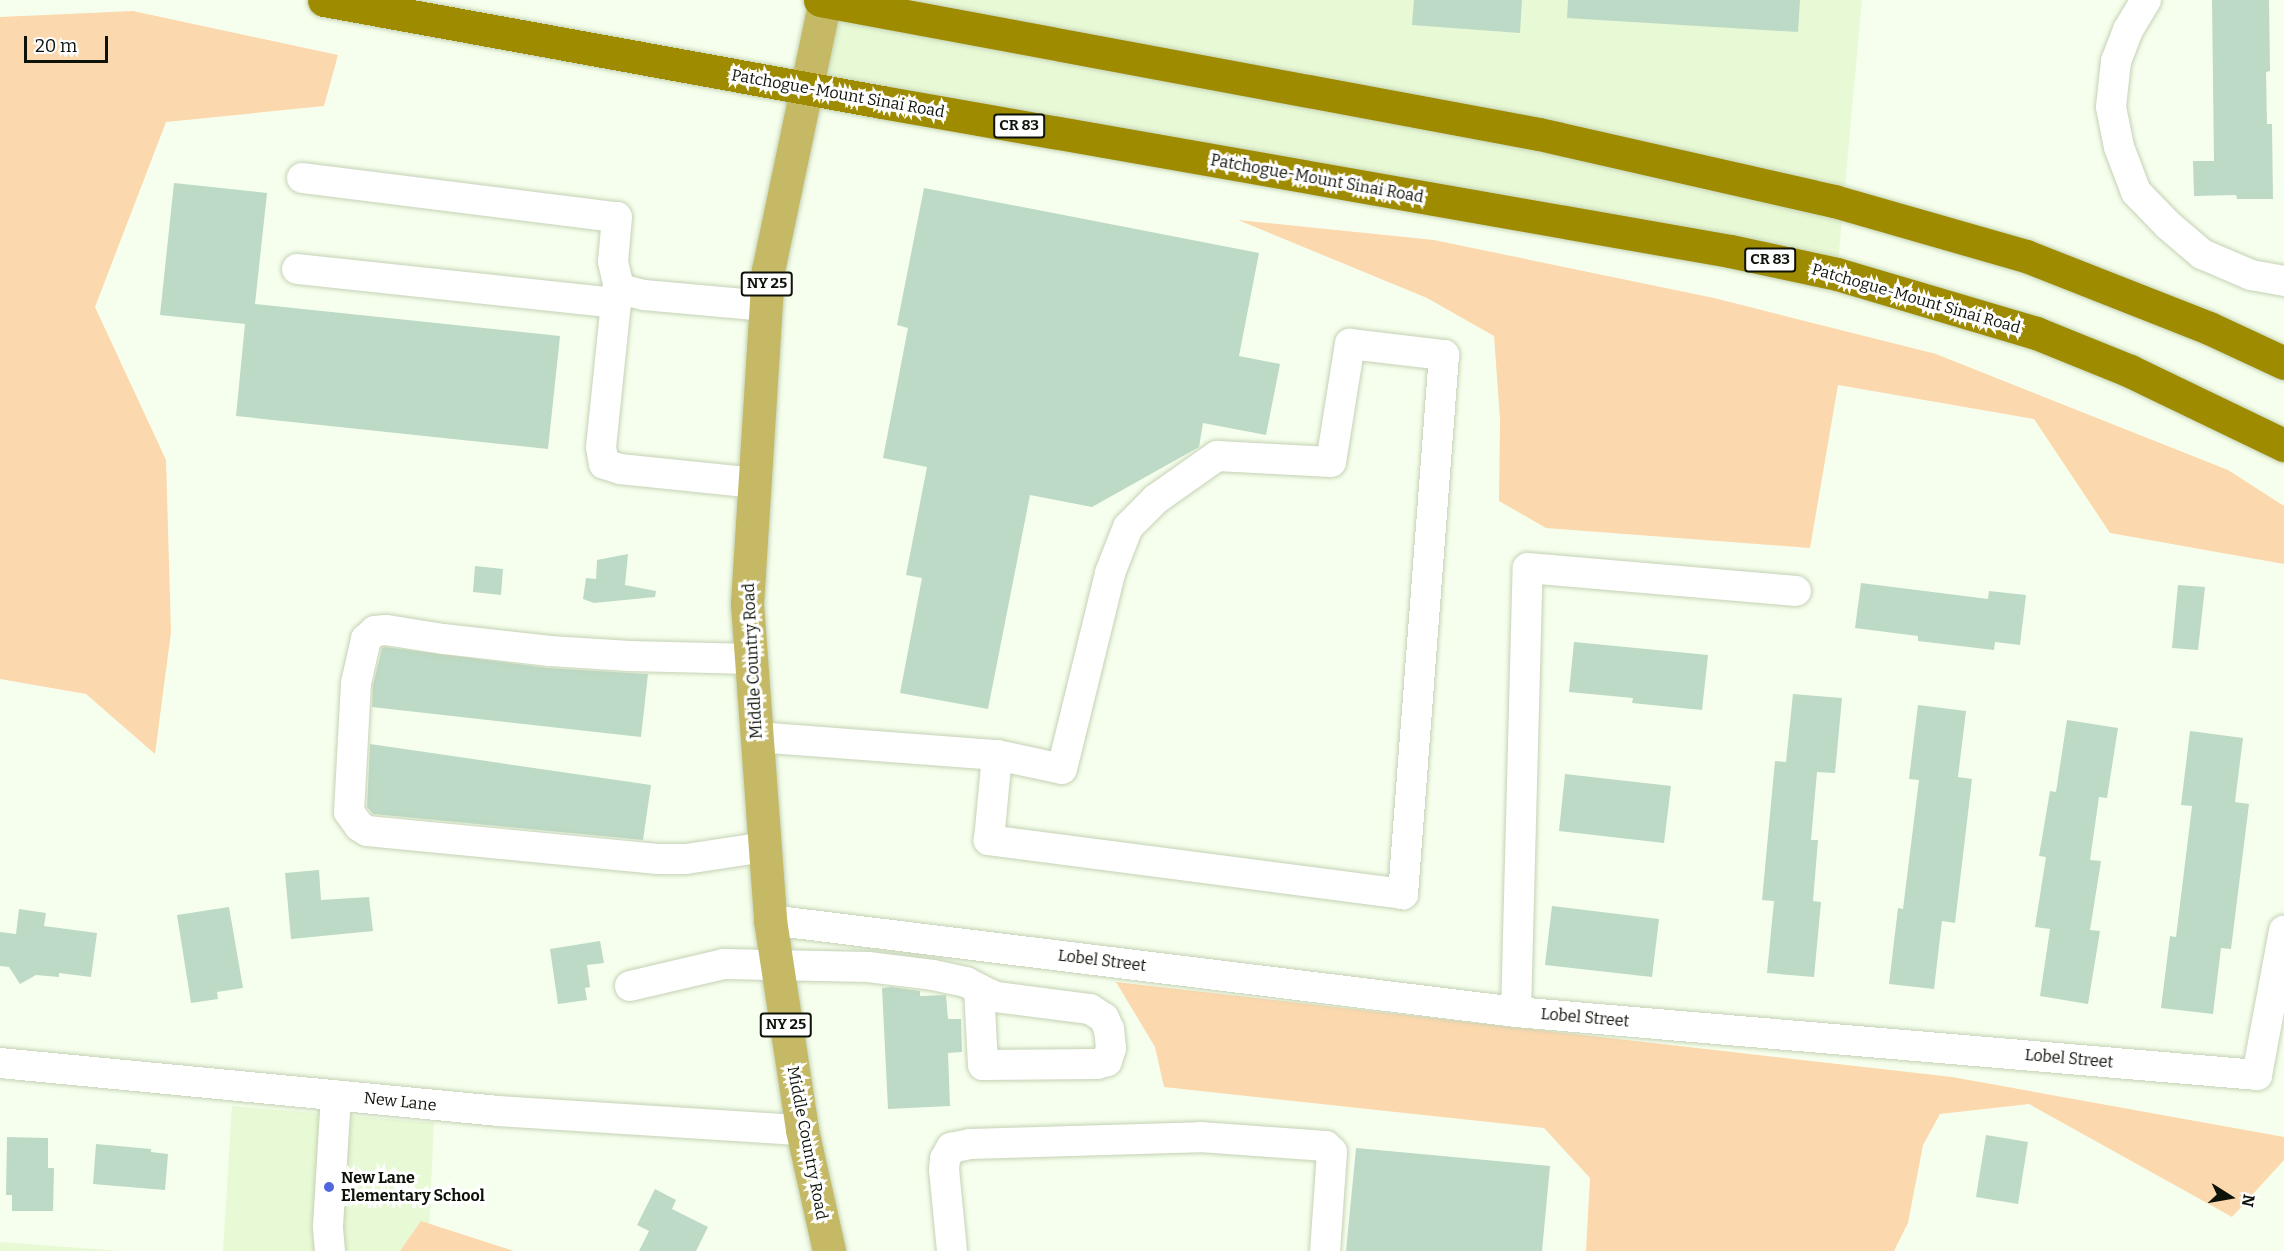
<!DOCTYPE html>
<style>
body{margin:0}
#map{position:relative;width:2284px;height:1251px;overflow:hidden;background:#f6ffed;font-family:Bitter,serif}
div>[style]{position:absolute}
.built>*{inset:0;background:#e8f9d5}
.green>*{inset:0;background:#fcd8ae}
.building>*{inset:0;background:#bcdac6}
.roads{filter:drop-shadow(0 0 2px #c4d2b5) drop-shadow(0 0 2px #c4d2b5)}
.minor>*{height:30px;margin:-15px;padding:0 15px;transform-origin:15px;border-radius:15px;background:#fff}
.major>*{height:33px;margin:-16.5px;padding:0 16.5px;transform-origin:16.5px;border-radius:16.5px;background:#c5b966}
.highway>*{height:33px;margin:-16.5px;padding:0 16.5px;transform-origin:16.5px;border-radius:16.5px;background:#9e8b00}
.dots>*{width:16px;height:16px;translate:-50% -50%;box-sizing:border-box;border:3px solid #fff;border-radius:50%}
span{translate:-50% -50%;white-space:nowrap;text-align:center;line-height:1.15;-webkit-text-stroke:6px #fff;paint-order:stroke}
.shield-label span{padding:2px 4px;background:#fff;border:2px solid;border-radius:4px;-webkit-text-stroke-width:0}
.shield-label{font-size:15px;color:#0e1309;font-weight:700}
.street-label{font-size:16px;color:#0e1309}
.poi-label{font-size:16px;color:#0e1309;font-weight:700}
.left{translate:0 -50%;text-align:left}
.north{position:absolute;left:2200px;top:1167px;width:60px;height:60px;-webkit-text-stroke:4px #fff;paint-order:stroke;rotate:101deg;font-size:16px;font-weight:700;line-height:24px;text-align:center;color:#0e1309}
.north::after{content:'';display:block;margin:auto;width:21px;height:27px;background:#0e1309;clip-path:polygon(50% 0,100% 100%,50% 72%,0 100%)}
.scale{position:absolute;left:24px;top:36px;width:84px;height:27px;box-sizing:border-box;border:3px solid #0e1309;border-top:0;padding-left:8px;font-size:18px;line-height:21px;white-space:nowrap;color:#0e1309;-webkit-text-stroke:4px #fff;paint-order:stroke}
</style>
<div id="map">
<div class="built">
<div style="clip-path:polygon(818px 0,1862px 0,1837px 274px,807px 88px)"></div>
<div style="clip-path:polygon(232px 1106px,434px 1123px,428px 1251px,223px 1251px)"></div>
<div style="clip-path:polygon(0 1242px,121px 1251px,0 1251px)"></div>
</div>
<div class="green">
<div style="clip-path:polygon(133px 11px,338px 55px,324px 106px,166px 122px,95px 307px,166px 460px,171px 632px,155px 754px,86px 694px,0 679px,0 17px)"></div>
<div style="clip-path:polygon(1238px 220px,1434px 240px,1714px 298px,1936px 354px,2228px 470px,2284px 506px,2284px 564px,2110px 533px,2034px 419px,1838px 385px,1810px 548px,1546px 528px,1499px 501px,1500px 419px,1494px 336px,1427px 298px)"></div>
<div style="clip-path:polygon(1116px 982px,1952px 1077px,2284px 1137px,2284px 1160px,2232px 1217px,2029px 1104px,1940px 1114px,1923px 1145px,1908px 1223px,1894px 1251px,1586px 1251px,1590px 1178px,1544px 1128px,1164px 1087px,1155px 1047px)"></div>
<div style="clip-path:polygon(421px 1221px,514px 1251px,400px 1251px)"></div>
</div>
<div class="building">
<div style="clip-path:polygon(1414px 0,1522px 0,1520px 33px,1412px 25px)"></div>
<div style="clip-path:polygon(1568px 0,1800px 0,1798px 32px,1567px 18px)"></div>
<div style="clip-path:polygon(2212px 0,2269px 0,2270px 71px,2266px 72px,2267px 124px,2272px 124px,2273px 199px,2237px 199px,2236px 195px,2194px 196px,2193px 161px,2214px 161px)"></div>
<div style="clip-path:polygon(174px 183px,267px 193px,255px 304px,560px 336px,548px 449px,236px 416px,245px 324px,160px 315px)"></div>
<div style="clip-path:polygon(924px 188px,1259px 253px,1239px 356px,1280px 364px,1266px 435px,1203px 423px,1199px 447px,1092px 507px,1030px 495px,988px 709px,900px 693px,922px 578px,906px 575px,927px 467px,883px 458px,908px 328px,897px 325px)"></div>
<div style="clip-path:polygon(628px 554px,625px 585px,656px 591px,655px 597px,594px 603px,583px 599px,586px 578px,596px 579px,597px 560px)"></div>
<div style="clip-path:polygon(475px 566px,503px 569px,501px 595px,473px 592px)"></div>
<div style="clip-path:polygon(1861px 583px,1988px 599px,1989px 591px,2026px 595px,2020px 645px,1995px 642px,1994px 650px,1918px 641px,1918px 636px,1855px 628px)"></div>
<div style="clip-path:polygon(2178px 585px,2205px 587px,2198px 650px,2172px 648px)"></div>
<div style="clip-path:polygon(1574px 642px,1708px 655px,1702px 710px,1632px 703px,1633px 698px,1569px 692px)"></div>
<div style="clip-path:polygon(385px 647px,548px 668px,648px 674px,641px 737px,372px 707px,373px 685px,382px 648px)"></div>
<div style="clip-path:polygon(1793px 694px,1842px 698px,1835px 773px,1817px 772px,1811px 840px,1818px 840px,1813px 901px,1821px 902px,1814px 977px,1767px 973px,1774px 901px,1762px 900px,1775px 761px,1786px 762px)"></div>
<div style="clip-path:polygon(1918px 705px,1966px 711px,1958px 777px,1972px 779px,1955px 923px,1942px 921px,1934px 989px,1889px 984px,1898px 908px,1903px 909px,1919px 780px,1909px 779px)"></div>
<div style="clip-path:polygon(2067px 720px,2118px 728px,2107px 798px,2099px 797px,2090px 860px,2101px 861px,2090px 930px,2100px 931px,2088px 1004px,2040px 996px,2050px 929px,2035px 927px,2046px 857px,2039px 856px,2050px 791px,2056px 792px)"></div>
<div style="clip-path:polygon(2190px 731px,2243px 738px,2235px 802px,2249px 804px,2231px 949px,2221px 948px,2213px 1014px,2161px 1008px,2170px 936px,2176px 937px,2192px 806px,2181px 805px)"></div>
<div style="clip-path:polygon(370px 744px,651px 785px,643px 840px,373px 814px,367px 807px)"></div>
<div style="clip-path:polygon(1565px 774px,1671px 786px,1664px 843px,1559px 831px)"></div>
<div style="clip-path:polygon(319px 870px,321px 900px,369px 897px,373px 931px,291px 939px,285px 873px)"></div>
<div style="clip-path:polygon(1552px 906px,1659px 919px,1652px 977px,1545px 965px)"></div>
<div style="clip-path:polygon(229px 907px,243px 988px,217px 992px,218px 999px,191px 1003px,177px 915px)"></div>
<div style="clip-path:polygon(19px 909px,46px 913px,44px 926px,97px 933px,91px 977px,59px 973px,59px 977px,36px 975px,20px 984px,9px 967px,0 966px,0 932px,16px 934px)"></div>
<div style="clip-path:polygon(600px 941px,604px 963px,587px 965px,590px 987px,585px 988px,587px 1000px,558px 1004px,550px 949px)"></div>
<div style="clip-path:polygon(891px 987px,920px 991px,920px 996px,946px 995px,948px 1019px,961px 1019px,962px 1052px,948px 1053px,950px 1106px,888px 1109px,882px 988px)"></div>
<div style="clip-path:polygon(1986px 1135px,2028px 1142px,2018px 1204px,1976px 1197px)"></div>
<div style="clip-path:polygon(7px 1137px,48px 1138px,48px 1168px,54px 1168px,53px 1211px,12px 1211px,12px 1195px,6px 1195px)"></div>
<div style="clip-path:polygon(96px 1144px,151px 1149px,151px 1152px,168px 1154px,165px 1190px,93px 1184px)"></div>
<div style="clip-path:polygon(1356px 1148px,1550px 1166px,1542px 1251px,1346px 1251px)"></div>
<div style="clip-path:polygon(655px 1189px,676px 1200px,672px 1209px,708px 1227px,696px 1251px,639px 1251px,649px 1231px,637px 1225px)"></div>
</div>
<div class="roads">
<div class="minor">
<div style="left:2146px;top:0;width:35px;rotate:121deg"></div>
<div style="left:2128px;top:30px;width:33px;rotate:111deg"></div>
<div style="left:2116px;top:61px;width:46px;rotate:96.2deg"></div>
<div style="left:2111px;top:107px;width:41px;rotate:78.7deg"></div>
<div style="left:2119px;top:147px;width:48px;rotate:69.3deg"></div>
<div style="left:2136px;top:192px;width:46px;rotate:45.9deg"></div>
<div style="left:2168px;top:225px;width:45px;rotate:40.5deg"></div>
<div style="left:2202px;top:254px;width:53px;rotate:23.2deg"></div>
<div style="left:2251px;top:275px;width:34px;rotate:10deg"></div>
<div style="left:302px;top:178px;width:317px;rotate:7.1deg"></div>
<div style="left:617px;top:217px;width:45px;rotate:95.1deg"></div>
<div style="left:613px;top:262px;width:22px;rotate:77deg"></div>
<div style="left:618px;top:283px;width:9px;rotate:49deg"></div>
<div style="left:624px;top:290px;width:21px;rotate:14deg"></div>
<div style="left:644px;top:295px;width:122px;rotate:5.2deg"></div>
<div style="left:297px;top:269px;width:321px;rotate:6.1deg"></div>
<div style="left:618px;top:283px;width:165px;rotate:95.9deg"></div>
<div style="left:601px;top:447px;width:17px;rotate:80deg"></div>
<div style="left:604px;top:464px;width:17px;rotate:17deg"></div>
<div style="left:620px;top:469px;width:136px;rotate:5.9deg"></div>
<div style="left:751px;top:659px;width:121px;rotate:-178.6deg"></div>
<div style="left:630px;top:656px;width:80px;rotate:-176.4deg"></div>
<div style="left:550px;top:651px;width:108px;rotate:-173.6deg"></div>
<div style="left:443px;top:639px;width:58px;rotate:-171deg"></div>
<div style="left:386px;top:630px;width:11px;rotate:175deg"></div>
<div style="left:375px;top:631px;width:12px;rotate:138deg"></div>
<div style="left:366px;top:639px;width:45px;rotate:102.8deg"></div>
<div style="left:356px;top:683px;width:129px;rotate:93.1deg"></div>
<div style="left:349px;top:812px;width:17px;rotate:54deg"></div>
<div style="left:359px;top:826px;width:9px;rotate:32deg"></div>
<div style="left:367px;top:831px;width:292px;rotate:5.5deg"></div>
<div style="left:658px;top:859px;width:28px"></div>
<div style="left:686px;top:859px;width:80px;rotate:-8.6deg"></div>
<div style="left:756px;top:737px;width:242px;rotate:4.3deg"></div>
<div style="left:997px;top:755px;width:66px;rotate:12.2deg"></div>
<div style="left:1062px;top:769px;width:202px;rotate:-76.2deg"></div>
<div style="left:1110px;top:573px;width:49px;rotate:-68.6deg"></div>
<div style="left:1128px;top:527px;width:40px;rotate:-45deg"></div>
<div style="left:1156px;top:499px;width:75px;rotate:-35.2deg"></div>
<div style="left:1217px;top:456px;width:114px;rotate:3deg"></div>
<div style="left:1331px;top:462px;width:120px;rotate:-80.9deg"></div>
<div style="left:1350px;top:344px;width:95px;rotate:6.7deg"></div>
<div style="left:1444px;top:355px;width:541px;rotate:94.35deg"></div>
<div style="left:1403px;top:894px;width:418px;rotate:-172.6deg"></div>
<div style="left:989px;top:840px;width:85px;rotate:-84.6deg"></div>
<div style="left:770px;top:920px;width:752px;rotate:7.03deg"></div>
<div style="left:1516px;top:1012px;width:744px;rotate:4.86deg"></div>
<div style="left:2257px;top:1075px;width:147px;rotate:-79.4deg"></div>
<div style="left:630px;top:986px;width:97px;rotate:-13.2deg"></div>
<div style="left:724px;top:964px;width:144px;rotate:1.2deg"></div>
<div style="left:868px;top:967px;width:65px;rotate:7deg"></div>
<div style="left:933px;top:975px;width:34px;rotate:12deg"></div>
<div style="left:966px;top:982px;width:15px;rotate:28deg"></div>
<div style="left:979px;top:989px;width:19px;rotate:25deg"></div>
<div style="left:996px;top:997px;width:95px;rotate:7.3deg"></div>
<div style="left:1090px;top:1009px;width:17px;rotate:33deg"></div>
<div style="left:1104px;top:1018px;width:12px;rotate:66deg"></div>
<div style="left:1109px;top:1029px;width:19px;rotate:84deg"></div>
<div style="left:1111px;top:1048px;width:14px;rotate:107deg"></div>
<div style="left:1107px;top:1061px;width:10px;rotate:163deg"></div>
<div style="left:1097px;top:1064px;width:114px;rotate:179.5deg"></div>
<div style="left:983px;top:1065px;width:76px;rotate:-93deg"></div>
<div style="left:1516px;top:1012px;width:444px;rotate:-88.5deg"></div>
<div style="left:1528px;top:568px;width:269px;rotate:4.9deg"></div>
<div style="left:0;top:1063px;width:499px;rotate:5.5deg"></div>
<div style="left:497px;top:1111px;width:306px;rotate:3.6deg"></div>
<div style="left:330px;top:1251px;width:25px;rotate:-95deg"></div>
<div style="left:328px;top:1226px;width:131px;rotate:-86.5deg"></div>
<div style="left:952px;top:1251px;width:81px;rotate:-95.6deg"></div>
<div style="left:944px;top:1170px;width:11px;rotate:-85deg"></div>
<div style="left:945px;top:1159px;width:13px;rotate:-61deg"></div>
<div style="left:951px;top:1148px;width:19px;rotate:-12deg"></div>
<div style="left:970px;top:1144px;width:230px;rotate:-1.7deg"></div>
<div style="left:1200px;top:1137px;width:126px;rotate:4.1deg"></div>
<div style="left:1326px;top:1146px;width:8px;rotate:45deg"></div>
<div style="left:1332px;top:1152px;width:99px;rotate:94deg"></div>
</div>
<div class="major">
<div style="left:825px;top:0;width:276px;rotate:101.9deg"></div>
<div style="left:768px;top:270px;width:335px;rotate:93.6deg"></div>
<div style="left:747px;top:604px;width:317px;rotate:85.8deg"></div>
<div style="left:770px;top:920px;width:212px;rotate:81.3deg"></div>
<div style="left:802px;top:1130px;width:124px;rotate:77.4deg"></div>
</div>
<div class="highway">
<div style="left:324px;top:0;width:567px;rotate:10.36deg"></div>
<div style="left:882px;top:102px;width:861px;rotate:9.97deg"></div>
<div style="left:1730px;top:251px;width:109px;rotate:12.1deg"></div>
<div style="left:1837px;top:274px;width:208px;rotate:16.5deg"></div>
<div style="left:2036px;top:333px;width:101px;rotate:22deg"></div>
<div style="left:2130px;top:371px;width:171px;rotate:25.7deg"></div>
<div style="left:820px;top:0;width:731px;rotate:10.56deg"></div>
<div style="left:1539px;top:134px;width:303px;rotate:12.8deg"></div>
<div style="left:1834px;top:201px;width:200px;rotate:16deg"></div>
<div style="left:2026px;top:256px;width:197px;rotate:21.5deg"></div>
<div style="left:2209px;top:328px;width:83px;rotate:25deg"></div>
</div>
</div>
<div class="dots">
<div style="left:329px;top:1187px;background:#4f68dd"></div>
</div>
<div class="shield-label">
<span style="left:1019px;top:126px">CR 83</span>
<span style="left:1770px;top:260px">CR 83</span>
<span style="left:767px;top:284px">NY 25</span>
<span style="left:786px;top:1025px">NY 25</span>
</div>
<div class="street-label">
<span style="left:838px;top:94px;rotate:10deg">Patchogue-Mount Sinai Road</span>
<span style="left:1317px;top:179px;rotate:10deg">Patchogue-Mount Sinai Road</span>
<span style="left:1916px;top:299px;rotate:16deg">Patchogue-Mount Sinai Road</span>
<span style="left:753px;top:661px;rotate:-93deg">Middle Country Road</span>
<span style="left:1102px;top:961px;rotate:7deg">Lobel Street</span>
<span style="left:1585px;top:1018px;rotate:5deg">Lobel Street</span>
<span style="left:2069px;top:1059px;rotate:5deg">Lobel Street</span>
<span style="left:400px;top:1102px;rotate:6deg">New Lane</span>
<span style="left:807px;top:1143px;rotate:79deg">Middle Country Road</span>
</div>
<div class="poi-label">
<span class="left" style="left:341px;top:1187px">New Lane<br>Elementary School</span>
</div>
<div class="north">N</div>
<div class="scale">20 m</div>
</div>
